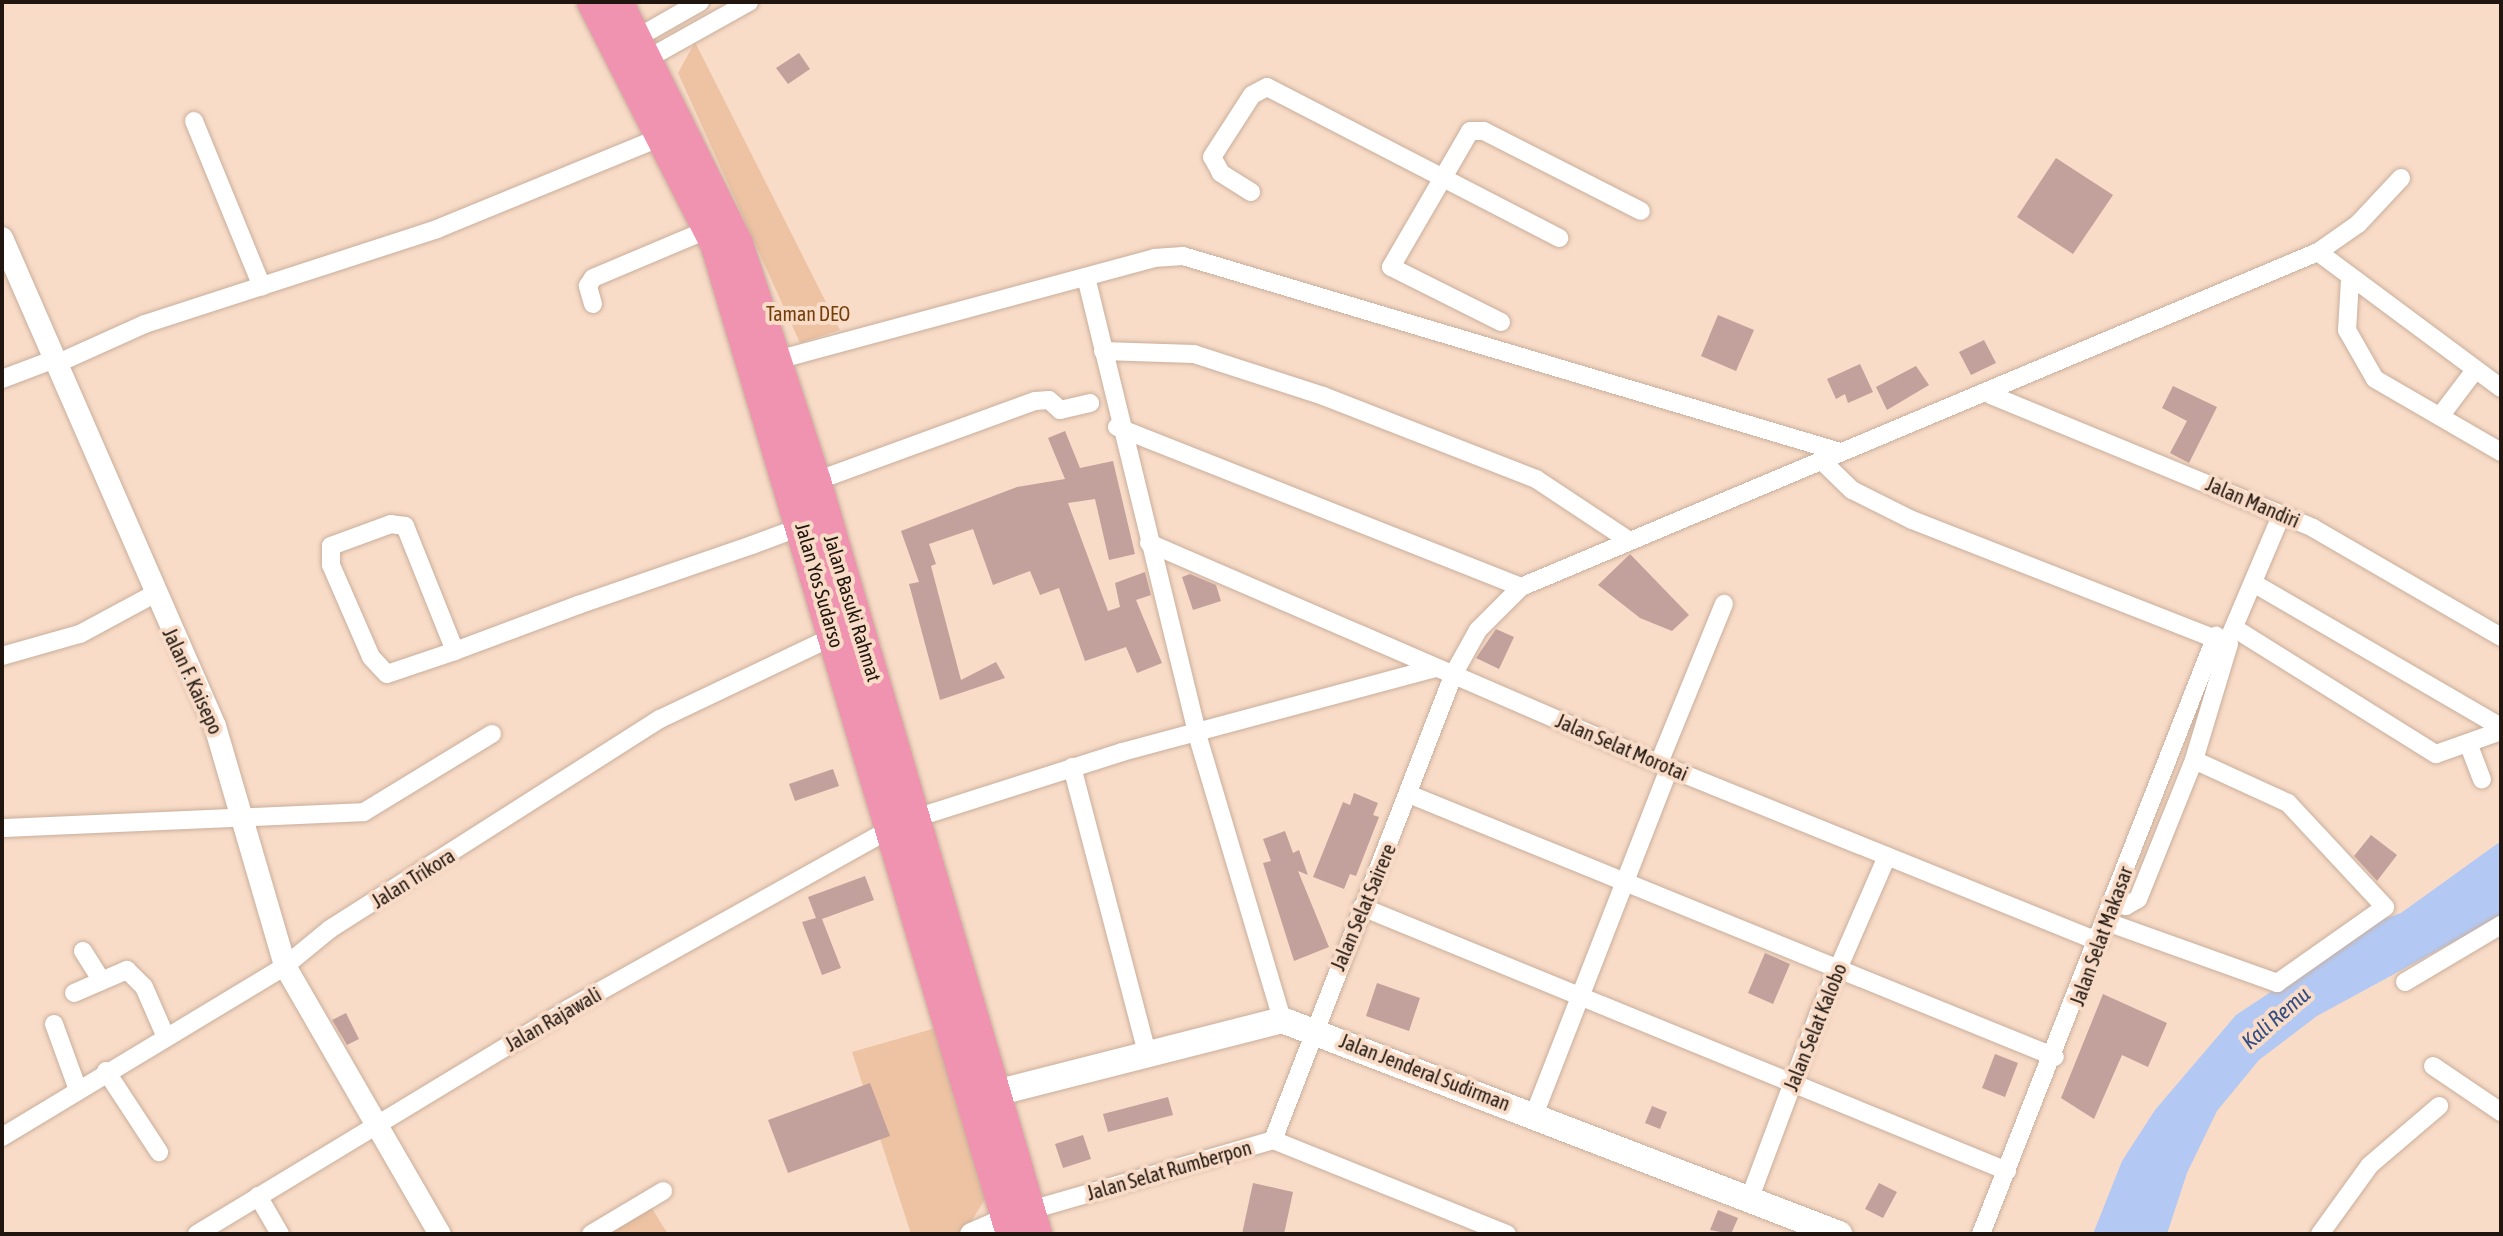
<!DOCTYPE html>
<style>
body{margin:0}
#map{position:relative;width:2503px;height:1236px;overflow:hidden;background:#f8dcc8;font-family:"Asap Condensed",sans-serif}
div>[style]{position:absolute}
.green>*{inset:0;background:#edc3a3}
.water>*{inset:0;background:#b3c9f4}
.building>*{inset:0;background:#c2a09b}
.roads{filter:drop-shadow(0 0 2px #c9ae9b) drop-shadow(0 0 2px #c9ae9b)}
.minor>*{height:18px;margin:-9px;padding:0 9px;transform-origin:9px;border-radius:9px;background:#fff}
.tertiary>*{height:22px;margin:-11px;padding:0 11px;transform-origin:11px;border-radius:11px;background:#fff}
.secondary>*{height:26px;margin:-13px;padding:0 13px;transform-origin:13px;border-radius:13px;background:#fff}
.trunk>*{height:30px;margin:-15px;padding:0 15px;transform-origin:15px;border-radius:15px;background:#f093b0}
span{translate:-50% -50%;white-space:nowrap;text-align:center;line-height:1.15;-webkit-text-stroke:8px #f8dcc8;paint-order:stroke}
.park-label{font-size:20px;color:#743f0b}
.street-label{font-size:20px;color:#20160f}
.water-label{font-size:22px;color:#334c82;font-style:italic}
.frame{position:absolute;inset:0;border:4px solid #20160f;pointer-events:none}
</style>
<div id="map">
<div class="green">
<div style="clip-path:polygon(695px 42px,840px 330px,800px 343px,678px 73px)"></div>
<div style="clip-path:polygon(943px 1026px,991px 1190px,963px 1234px,911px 1234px,852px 1052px)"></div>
<div style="clip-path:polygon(651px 1207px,668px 1234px,606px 1234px)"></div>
</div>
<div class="water">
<div style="clip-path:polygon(2501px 841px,2501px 916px,2317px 1016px,2259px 1060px,2217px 1111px,2187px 1173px,2167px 1234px,2093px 1234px,2122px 1161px,2155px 1110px,2236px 1015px,2376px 922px,2401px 913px)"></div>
</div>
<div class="building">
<div style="clip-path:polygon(799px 53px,810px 69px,788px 84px,776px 68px)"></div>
<div style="clip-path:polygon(2056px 158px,2113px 195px,2073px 254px,2017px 217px)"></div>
<div style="clip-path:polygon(1718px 315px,1754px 330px,1736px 371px,1701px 356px)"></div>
<div style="clip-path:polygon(1984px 340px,1996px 363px,1971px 375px,1959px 352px)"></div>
<div style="clip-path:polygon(1860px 364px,1873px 392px,1848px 403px,1845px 394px,1836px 399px,1827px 379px)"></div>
<div style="clip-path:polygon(1916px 366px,1929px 385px,1887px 410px,1876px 387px)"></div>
<div style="clip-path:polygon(2173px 386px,2217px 407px,2189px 463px,2170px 453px,2187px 421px,2162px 408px)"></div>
<div style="clip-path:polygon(1065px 431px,1080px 468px,1113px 461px,1135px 554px,1109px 560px,1095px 499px,1068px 503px,1108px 611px,1120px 607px,1115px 583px,1145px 572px,1151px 595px,1136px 600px,1162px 663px,1137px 673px,1126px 647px,1085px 661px,1059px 588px,1040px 595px,1030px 571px,993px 585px,973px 529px,929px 544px,936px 564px,931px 566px,961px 680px,996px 662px,1005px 678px,940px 700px,909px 584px,919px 582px,901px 531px,1017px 487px,1065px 479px,1048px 438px)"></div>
<div style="clip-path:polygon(1630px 554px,1689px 615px,1672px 631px,1640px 618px,1598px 585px)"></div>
<div style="clip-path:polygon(1190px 574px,1216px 585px,1221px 601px,1193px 610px,1182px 577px)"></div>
<div style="clip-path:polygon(1496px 629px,1514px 637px,1499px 669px,1476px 658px)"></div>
<div style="clip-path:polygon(833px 769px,839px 786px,795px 801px,789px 784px)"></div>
<div style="clip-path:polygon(1354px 793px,1378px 803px,1373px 815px,1379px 817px,1356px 876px,1350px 874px,1344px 889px,1313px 877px,1343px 802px,1350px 805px)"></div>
<div style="clip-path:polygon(1285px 831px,1293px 853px,1299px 850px,1308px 875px,1298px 871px,1329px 947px,1294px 961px,1263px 863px,1271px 861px,1263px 839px)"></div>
<div style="clip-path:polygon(2371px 835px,2397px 855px,2377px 881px,2354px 856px)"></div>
<div style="clip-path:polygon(865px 876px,874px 900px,822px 919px,841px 968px,822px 975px,802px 922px,816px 918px,808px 897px)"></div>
<div style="clip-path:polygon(1765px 953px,1790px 964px,1773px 1004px,1748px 993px)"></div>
<div style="clip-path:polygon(1377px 983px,1420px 998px,1409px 1031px,1366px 1016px)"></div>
<div style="clip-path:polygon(2103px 994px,2167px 1023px,2148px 1067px,2122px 1055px,2094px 1119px,2061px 1098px)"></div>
<div style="clip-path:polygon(346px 1013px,359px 1039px,347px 1045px,332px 1020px)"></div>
<div style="clip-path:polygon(1995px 1054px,2018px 1063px,2005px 1097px,1982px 1088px)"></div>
<div style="clip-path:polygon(870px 1083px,890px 1136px,788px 1173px,768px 1120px)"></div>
<div style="clip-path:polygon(1168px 1097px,1173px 1115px,1108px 1132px,1103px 1114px)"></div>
<div style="clip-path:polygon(1652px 1106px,1667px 1112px,1660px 1129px,1645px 1123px)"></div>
<div style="clip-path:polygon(1083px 1135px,1091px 1159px,1063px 1168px,1055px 1144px)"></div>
<div style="clip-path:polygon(1253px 1183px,1293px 1192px,1284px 1234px,1242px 1234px)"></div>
<div style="clip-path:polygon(1879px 1183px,1897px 1192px,1883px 1218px,1865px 1209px)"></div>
<div style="clip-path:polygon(1718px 1210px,1738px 1218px,1731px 1234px,1710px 1230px)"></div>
</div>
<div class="roads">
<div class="minor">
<div style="left:628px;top:43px;width:83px;rotate:-29.7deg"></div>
<div style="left:640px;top:63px;width:125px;rotate:-29.2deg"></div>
<div style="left:194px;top:121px;width:179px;rotate:67.7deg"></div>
<div style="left:1251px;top:192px;width:36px;rotate:-148deg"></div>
<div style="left:1221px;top:173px;width:18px;rotate:-119deg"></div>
<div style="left:1212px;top:157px;width:74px;rotate:-57.2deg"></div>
<div style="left:1252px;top:95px;width:17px;rotate:-28deg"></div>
<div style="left:1267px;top:87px;width:329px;rotate:27.3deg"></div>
<div style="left:2318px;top:252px;width:228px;rotate:36.6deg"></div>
<div style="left:1086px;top:277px;width:470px;rotate:76.3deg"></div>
<div style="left:1197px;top:734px;width:298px;rotate:73.4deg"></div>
<div style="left:2350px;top:280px;width:50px;rotate:93.4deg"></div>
<div style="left:2347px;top:330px;width:56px;rotate:60.3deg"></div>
<div style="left:2375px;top:379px;width:146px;rotate:30.1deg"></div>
<div style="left:593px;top:304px;width:19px;rotate:-106deg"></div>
<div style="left:588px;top:286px;width:9px;rotate:-58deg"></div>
<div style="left:593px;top:278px;width:126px;rotate:-22.9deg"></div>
<div style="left:1501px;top:322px;width:123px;rotate:-153.4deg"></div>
<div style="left:1391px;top:267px;width:157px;rotate:-59.8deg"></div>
<div style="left:1470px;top:131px;width:14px"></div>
<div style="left:1484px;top:131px;width:176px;rotate:27deg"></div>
<div style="left:1103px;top:351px;width:91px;rotate:1.9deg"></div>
<div style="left:1194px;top:354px;width:136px;rotate:18deg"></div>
<div style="left:1323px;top:396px;width:229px;rotate:21.3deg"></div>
<div style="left:1536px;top:479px;width:110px;rotate:33.5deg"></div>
<div style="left:777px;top:360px;width:391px;rotate:-15.1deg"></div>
<div style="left:1154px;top:258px;width:29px;rotate:-4deg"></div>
<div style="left:1183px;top:256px;width:686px;rotate:16.61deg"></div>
<div style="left:56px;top:364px;width:98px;rotate:-24.2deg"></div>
<div style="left:145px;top:324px;width:307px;rotate:-18deg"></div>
<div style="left:437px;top:229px;width:245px;rotate:-22.3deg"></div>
<div style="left:2px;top:379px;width:57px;rotate:-20.7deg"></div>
<div style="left:1991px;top:395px;width:348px;rotate:22.4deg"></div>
<div style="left:2313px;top:528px;width:217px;rotate:30.1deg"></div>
<div style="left:2441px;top:415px;width:56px;rotate:-52.9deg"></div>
<div style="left:1117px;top:427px;width:435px;rotate:21.6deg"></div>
<div style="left:1821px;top:460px;width:43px;rotate:44.1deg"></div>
<div style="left:1852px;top:490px;width:67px;rotate:26.6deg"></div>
<div style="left:1912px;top:520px;width:340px;rotate:21.4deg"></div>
<div style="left:2229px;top:644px;width:121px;rotate:106.8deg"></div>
<div style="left:2194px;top:760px;width:150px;rotate:111.9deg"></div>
<div style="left:2138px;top:899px;width:14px;rotate:150deg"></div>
<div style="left:2126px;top:906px;width:14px;rotate:-168deg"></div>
<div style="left:816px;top:481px;width:233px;rotate:-20.1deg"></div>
<div style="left:1035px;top:401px;width:14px;rotate:-4deg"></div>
<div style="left:1049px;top:400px;width:15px;rotate:42deg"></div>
<div style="left:1060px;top:410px;width:31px;rotate:-13deg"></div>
<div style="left:1149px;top:543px;width:567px;rotate:23.4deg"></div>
<div style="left:1669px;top:768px;width:464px;rotate:22deg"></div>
<div style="left:2255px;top:584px;width:285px;rotate:30.2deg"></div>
<div style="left:2234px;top:628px;width:238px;rotate:32deg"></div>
<div style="left:2436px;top:754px;width:69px;rotate:-19.5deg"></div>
<div style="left:2230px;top:636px;width:130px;rotate:-67deg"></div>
<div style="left:455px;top:651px;width:135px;rotate:-111.8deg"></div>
<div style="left:405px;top:526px;width:14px;rotate:-172deg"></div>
<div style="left:391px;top:524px;width:64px;rotate:159.9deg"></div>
<div style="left:331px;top:546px;width:19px;rotate:90deg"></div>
<div style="left:331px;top:565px;width:100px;rotate:66.5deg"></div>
<div style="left:371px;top:657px;width:23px;rotate:47deg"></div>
<div style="left:387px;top:674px;width:72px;rotate:-18.7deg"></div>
<div style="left:455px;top:651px;width:131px;rotate:-20.5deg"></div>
<div style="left:578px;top:605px;width:184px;rotate:-19deg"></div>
<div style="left:752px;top:545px;width:54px;rotate:-20.4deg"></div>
<div style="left:2px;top:656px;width:81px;rotate:-15.8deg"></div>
<div style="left:80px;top:634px;width:84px;rotate:-28.4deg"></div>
<div style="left:2468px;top:743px;width:39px;rotate:69deg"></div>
<div style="left:1659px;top:763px;width:172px;rotate:-67.8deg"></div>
<div style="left:1072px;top:767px;width:295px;rotate:75.3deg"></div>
<div style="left:1411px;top:795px;width:695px;rotate:22.14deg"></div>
<div style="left:2px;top:828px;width:362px;rotate:-2.5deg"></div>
<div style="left:364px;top:812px;width:150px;rotate:-31.4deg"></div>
<div style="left:1362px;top:907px;width:697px;rotate:22.26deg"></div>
<div style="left:2107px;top:922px;width:181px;rotate:19.7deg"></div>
<div style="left:2277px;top:983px;width:132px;rotate:-35.1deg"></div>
<div style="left:2385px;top:907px;width:142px;rotate:-133deg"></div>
<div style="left:2288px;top:803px;width:103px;rotate:-155.4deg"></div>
<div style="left:83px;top:951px;width:31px;rotate:58deg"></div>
<div style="left:2405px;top:982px;width:112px;rotate:-30.7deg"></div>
<div style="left:74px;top:993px;width:58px;rotate:-23.5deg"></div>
<div style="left:127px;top:970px;width:24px;rotate:45deg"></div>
<div style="left:144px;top:987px;width:52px;rotate:66.4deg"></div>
<div style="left:54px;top:1024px;width:70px;rotate:70deg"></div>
<div style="left:2433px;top:1066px;width:82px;rotate:34.1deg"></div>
<div style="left:106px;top:1071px;width:97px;rotate:56.8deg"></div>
<div style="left:1534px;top:1115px;width:372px;rotate:-68.7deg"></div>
<div style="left:2px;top:1137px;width:331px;rotate:-31.1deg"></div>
<div style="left:285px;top:966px;width:58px;rotate:-39.4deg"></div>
<div style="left:330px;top:929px;width:391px;rotate:-32.5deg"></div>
<div style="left:660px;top:719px;width:193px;rotate:-25.5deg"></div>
<div style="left:1273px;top:1140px;width:499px;rotate:-68.8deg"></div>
<div style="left:1453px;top:675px;width:51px;rotate:-60.9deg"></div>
<div style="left:1478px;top:630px;width:61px;rotate:-45deg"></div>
<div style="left:1521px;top:587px;width:865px;rotate:-22.8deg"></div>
<div style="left:2318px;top:252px;width:49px;rotate:-35deg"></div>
<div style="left:2358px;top:224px;width:63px;rotate:-46.9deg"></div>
<div style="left:258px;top:1196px;width:44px;rotate:59.9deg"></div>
<div style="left:1749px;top:1200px;width:197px;rotate:-69.5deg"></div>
<div style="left:1818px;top:1015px;width:173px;rotate:-66.5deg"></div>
<div style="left:1031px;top:1210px;width:252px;rotate:-16.1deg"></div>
<div style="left:1273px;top:1140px;width:252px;rotate:21.9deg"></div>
<div style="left:197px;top:1234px;width:434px;rotate:-31.2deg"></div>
<div style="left:568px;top:1009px;width:384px;rotate:-29.2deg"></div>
<div style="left:903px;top:822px;width:230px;rotate:-17.7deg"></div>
<div style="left:1122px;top:752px;width:324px;rotate:-15deg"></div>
<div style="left:591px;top:1234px;width:84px;rotate:-30.8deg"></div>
<div style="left:1981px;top:1234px;width:643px;rotate:-68.55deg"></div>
<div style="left:2320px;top:1234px;width:85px;rotate:-54.1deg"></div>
<div style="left:2370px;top:1165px;width:91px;rotate:-40.5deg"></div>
</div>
<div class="tertiary">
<div style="left:2px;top:238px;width:532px;rotate:66.42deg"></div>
<div style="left:215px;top:726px;width:250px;rotate:73.7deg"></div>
<div style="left:285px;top:966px;width:310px;rotate:60deg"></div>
<div style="left:971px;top:1234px;width:51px;rotate:-23.1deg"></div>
</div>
<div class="secondary">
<div style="left:1000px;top:1092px;width:291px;rotate:-14.3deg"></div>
<div style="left:1282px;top:1020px;width:597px;rotate:21.02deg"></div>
</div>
<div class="trunk">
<div style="left:592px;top:2px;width:271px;rotate:63deg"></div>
<div style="left:715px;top:243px;width:1034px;rotate:73.37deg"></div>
<div style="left:618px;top:2px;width:270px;rotate:63.6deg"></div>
<div style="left:738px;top:244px;width:250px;rotate:71.8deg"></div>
<div style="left:816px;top:481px;width:785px;rotate:73.64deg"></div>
</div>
</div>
<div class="park-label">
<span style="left:808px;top:313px">Taman DEO</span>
</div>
<div class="street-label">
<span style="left:2253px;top:502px;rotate:23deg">Jalan Mandiri</span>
<span style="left:820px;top:585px;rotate:74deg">Jalan Yos Sudarso</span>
<span style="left:853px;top:608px;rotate:73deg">Jalan Basuki Rahmat</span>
<span style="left:193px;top:681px;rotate:65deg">Jalan F. Kaisepo</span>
<span style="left:1622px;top:747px;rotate:23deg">Jalan Selat Morotai</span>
<span style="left:413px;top:878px;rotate:-32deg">Jalan Trikora</span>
<span style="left:1363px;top:907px;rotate:-67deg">Jalan Selat Sairere</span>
<span style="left:2101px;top:936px;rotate:-70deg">Jalan Selat Makasar</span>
<span style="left:553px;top:1019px;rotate:-30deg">Jalan Rajawali</span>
<span style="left:1815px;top:1027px;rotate:-68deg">Jalan Selat Kalobo</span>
<span style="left:1425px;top:1072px;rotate:21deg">Jalan Jenderal Sudirman</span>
<span style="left:1169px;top:1170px;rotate:-16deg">Jalan Selat Rumberpon</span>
</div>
<div class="water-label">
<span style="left:2276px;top:1018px;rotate:-41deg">Kali Remu</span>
</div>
<div class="frame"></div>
</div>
